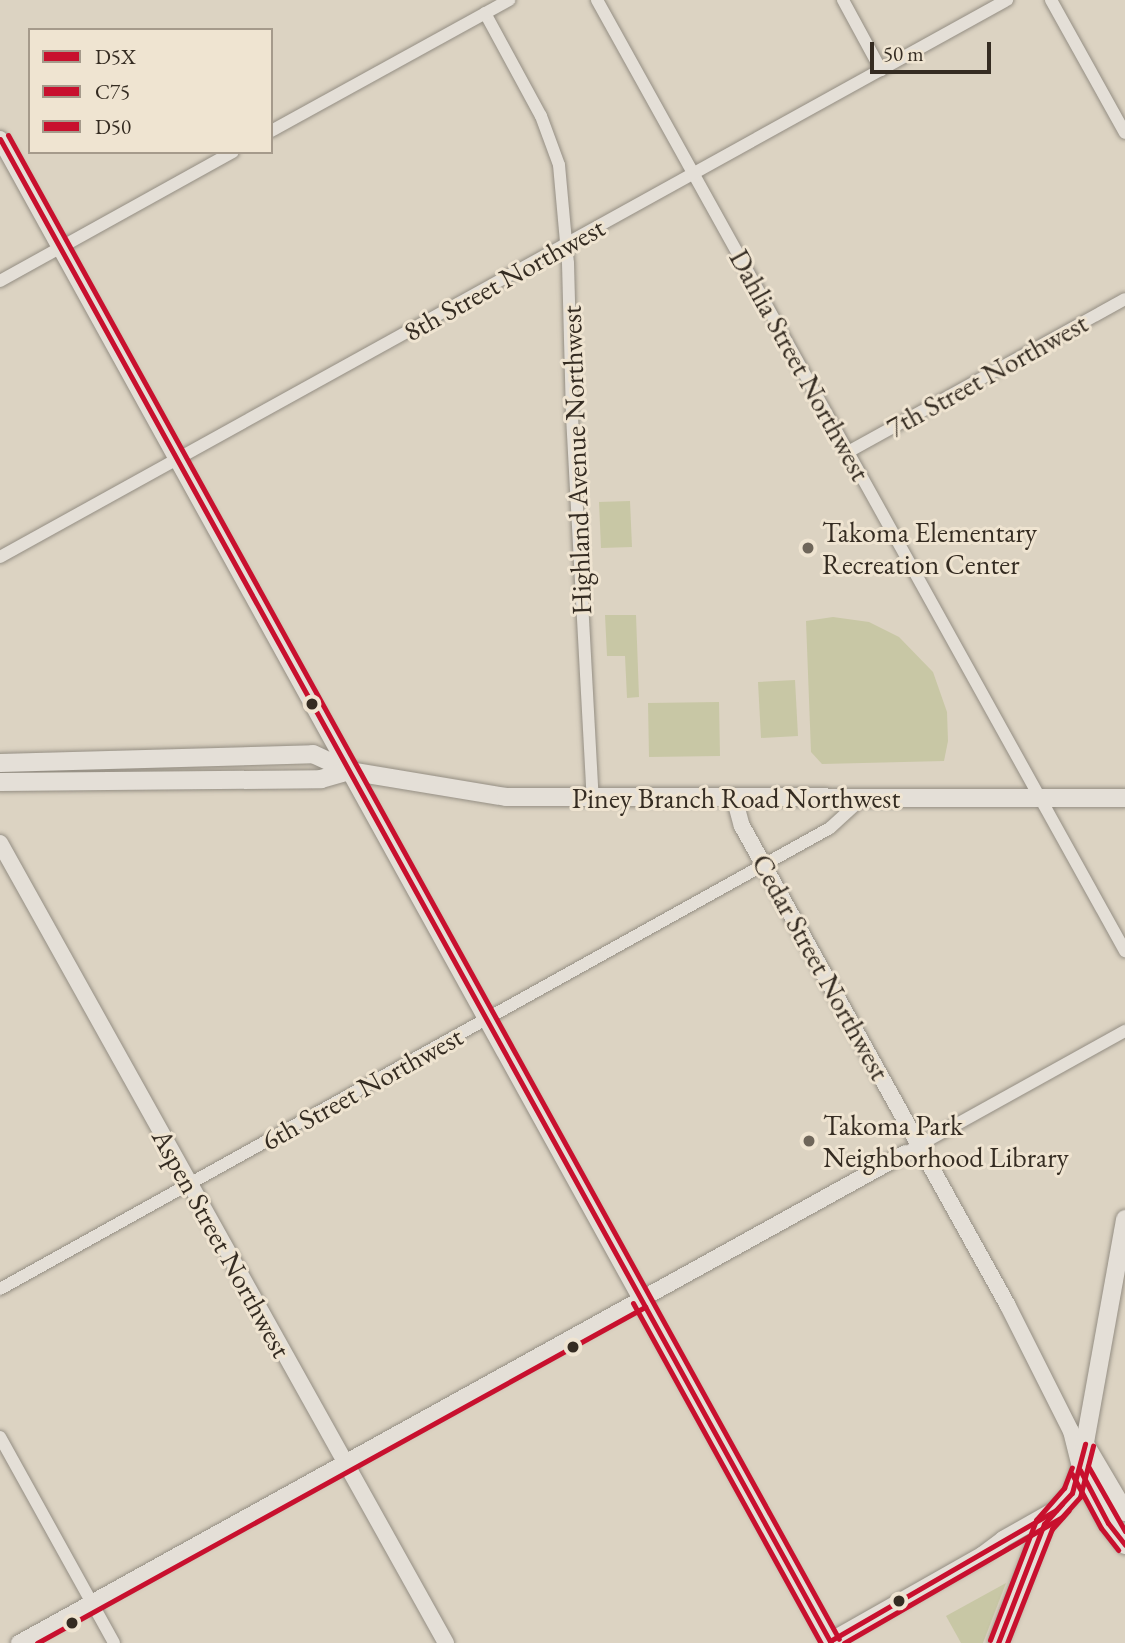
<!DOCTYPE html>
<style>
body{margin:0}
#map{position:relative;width:1125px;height:1643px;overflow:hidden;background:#dcd3c2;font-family:"EB Garamond",serif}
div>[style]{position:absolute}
.green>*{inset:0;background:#c8c7a5}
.roads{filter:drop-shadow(0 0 2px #948e83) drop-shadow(0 0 2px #948e83)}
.minor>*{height:12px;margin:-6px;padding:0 6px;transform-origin:6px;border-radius:6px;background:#e4dfd7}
.tertiary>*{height:16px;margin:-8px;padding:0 8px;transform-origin:8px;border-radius:8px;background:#e4dfd7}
.secondary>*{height:18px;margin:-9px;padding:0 9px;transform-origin:9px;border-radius:9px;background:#e4dfd7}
.bus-1>*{height:5px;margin:-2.5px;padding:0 2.5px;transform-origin:2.5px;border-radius:2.5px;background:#c8102e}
.bus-2>*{height:5px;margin:-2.5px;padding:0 2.5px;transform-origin:2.5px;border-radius:2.5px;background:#c8102e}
.bus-3>*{height:5px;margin:-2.5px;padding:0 2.5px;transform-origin:2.5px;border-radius:2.5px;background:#c8102e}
.dots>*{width:19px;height:19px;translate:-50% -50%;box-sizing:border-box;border:4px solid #efe4d1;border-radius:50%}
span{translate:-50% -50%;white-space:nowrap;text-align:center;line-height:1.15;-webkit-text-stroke:6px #efe4d1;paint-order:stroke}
.street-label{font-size:28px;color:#352c22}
.poi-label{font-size:28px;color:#352c22}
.left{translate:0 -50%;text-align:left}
.legend{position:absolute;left:28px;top:28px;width:245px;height:126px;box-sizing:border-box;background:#efe4d1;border:2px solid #a59a8b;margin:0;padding:9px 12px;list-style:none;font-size:21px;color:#352c22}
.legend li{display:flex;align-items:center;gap:14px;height:35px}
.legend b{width:35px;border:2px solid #a59a8b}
.scale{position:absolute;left:870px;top:42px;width:121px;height:32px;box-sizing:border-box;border:4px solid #352c22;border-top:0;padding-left:9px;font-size:21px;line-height:24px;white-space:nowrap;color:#352c22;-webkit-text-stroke:5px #efe4d1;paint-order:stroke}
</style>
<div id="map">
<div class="green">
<div style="clip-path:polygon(630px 501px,632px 547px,601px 548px,599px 502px)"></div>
<div style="clip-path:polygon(605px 615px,636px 615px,639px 697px,627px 698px,625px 656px,607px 656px)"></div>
<div style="clip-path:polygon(833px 617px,869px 622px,899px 637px,933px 672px,947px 712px,948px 741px,944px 761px,822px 764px,811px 752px,806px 621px)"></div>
<div style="clip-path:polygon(795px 680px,798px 736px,761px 738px,758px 682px)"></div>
<div style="clip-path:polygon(719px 702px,720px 756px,649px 757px,648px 703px)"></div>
<div style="clip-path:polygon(1006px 1583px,983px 1643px,961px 1643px,946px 1616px)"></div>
</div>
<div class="roads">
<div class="minor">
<div style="left:597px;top:0;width:1088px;rotate:60.96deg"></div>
<div style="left:843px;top:0;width:80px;rotate:61.5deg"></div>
<div style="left:1051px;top:0;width:152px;rotate:60.9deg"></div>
<div style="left:485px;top:13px;width:117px;rotate:61.5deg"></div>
<div style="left:541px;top:116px;width:52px;rotate:69.8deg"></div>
<div style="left:559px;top:165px;width:98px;rotate:84.8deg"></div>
<div style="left:568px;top:263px;width:153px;rotate:88.5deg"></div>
<div style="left:572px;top:416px;width:383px;rotate:86.9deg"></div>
<div style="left:271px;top:131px;width:272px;rotate:-28.8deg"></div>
<div style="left:0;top:281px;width:266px;rotate:-29deg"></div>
<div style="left:848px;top:452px;width:316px;rotate:-28.9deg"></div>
<div style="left:0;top:557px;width:1151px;rotate:-28.95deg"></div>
<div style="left:912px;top:1149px;width:244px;rotate:-29deg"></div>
<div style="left:0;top:1289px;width:949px;rotate:-29.05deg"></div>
<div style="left:830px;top:828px;width:46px;rotate:-42.4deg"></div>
<div style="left:0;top:1437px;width:235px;rotate:61deg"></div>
</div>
<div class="tertiary">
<div style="left:0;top:139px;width:1718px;rotate:61.08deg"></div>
<div style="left:734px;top:797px;width:30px;rotate:75deg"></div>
<div style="left:742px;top:826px;width:547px;rotate:61deg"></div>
<div style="left:1007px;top:1304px;width:142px;rotate:63.3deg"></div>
<div style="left:1071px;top:1431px;width:37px;rotate:76deg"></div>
<div style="left:0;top:843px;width:916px;rotate:60.86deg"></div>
<div style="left:830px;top:1641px;width:175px;rotate:-29.5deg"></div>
<div style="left:982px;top:1555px;width:26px;rotate:-37deg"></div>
<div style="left:1003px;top:1539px;width:59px;rotate:-29.6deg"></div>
<div style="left:19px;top:1643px;width:1013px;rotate:-28.92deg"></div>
</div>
<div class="secondary">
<div style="left:0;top:763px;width:313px;rotate:-1.6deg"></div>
<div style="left:313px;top:754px;width:40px;rotate:25deg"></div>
<div style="left:349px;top:771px;width:159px;rotate:9.4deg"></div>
<div style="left:506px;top:797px;width:619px;rotate:0.09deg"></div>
<div style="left:0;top:782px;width:321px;rotate:-0.5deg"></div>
<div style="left:321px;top:779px;width:29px;rotate:-16deg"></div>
<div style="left:1085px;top:1444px;width:79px;rotate:59.5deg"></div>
<div style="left:1080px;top:1470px;width:60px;rotate:62.2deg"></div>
<div style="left:1108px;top:1523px;width:28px;rotate:52deg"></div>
<div style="left:998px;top:1643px;width:128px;rotate:-68.9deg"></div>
<div style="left:1044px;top:1524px;width:42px;rotate:-47.9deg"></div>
<div style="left:1072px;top:1493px;width:24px;rotate:-71deg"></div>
<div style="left:1080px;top:1470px;width:255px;rotate:-79.8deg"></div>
</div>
</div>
<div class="bus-1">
<div style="left:0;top:139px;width:1718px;rotate:61.08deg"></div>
<div style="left:1080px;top:1470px;width:60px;rotate:62.2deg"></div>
<div style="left:1108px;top:1523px;width:28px;rotate:52deg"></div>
<div style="left:830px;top:1641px;width:261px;rotate:-30.1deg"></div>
<div style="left:1056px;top:1510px;width:23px;rotate:-47deg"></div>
<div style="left:1072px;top:1493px;width:51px;rotate:-75.1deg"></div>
<div style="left:998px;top:1643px;width:128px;rotate:-68.9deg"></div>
<div style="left:1044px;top:1524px;width:27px;rotate:-48deg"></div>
</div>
<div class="bus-2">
<div style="left:633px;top:1303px;width:389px;rotate:61.1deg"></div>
<div style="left:1072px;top:1474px;width:61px;rotate:61.8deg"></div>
<div style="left:1101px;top:1528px;width:28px;rotate:52deg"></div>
<div style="left:37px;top:1643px;width:695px;rotate:-28.93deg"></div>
<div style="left:844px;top:1643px;width:252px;rotate:-30deg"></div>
<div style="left:1062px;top:1517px;width:27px;rotate:-48deg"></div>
<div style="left:1080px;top:1497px;width:53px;rotate:-75.7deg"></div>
<div style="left:1007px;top:1643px;width:123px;rotate:-68.5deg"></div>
<div style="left:1052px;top:1529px;width:25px;rotate:-48deg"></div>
</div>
<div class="bus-3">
<div style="left:8px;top:135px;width:1718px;rotate:61.08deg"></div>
<div style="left:1088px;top:1466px;width:75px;rotate:60.4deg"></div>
<div style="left:990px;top:1640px;width:129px;rotate:-69deg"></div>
<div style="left:1036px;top:1520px;width:43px;rotate:-48.8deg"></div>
<div style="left:1064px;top:1488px;width:22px;rotate:-69deg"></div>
</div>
<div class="dots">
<div style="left:808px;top:548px;background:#6f665a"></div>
<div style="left:312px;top:704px;background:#352c22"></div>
<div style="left:809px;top:1141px;background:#6f665a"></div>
<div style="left:573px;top:1347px;background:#352c22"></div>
<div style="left:899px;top:1601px;background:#352c22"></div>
<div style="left:72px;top:1623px;background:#352c22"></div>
</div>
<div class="street-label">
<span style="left:504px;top:279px;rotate:-29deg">8th Street Northwest</span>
<span style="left:800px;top:365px;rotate:61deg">Dahlia Street Northwest</span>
<span style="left:987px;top:375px;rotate:-29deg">7th Street Northwest</span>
<span style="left:576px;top:460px;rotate:-92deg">Highland Avenue Northwest</span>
<span style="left:736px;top:798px">Piney Branch Road Northwest</span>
<span style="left:821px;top:967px;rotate:61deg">Cedar Street Northwest</span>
<span style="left:362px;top:1088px;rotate:-29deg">6th Street Northwest</span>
<span style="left:222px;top:1243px;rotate:61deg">Aspen Street Northwest</span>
</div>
<div class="poi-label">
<span class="left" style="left:822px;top:548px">Takoma Elementary<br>Recreation Center</span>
<span class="left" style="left:823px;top:1141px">Takoma Park<br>Neighborhood Library</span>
</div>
<ul class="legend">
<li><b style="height:9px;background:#c8102e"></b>D5X</li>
<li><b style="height:9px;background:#c8102e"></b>C75</li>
<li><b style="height:9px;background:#c8102e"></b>D50</li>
</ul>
<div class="scale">50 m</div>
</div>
